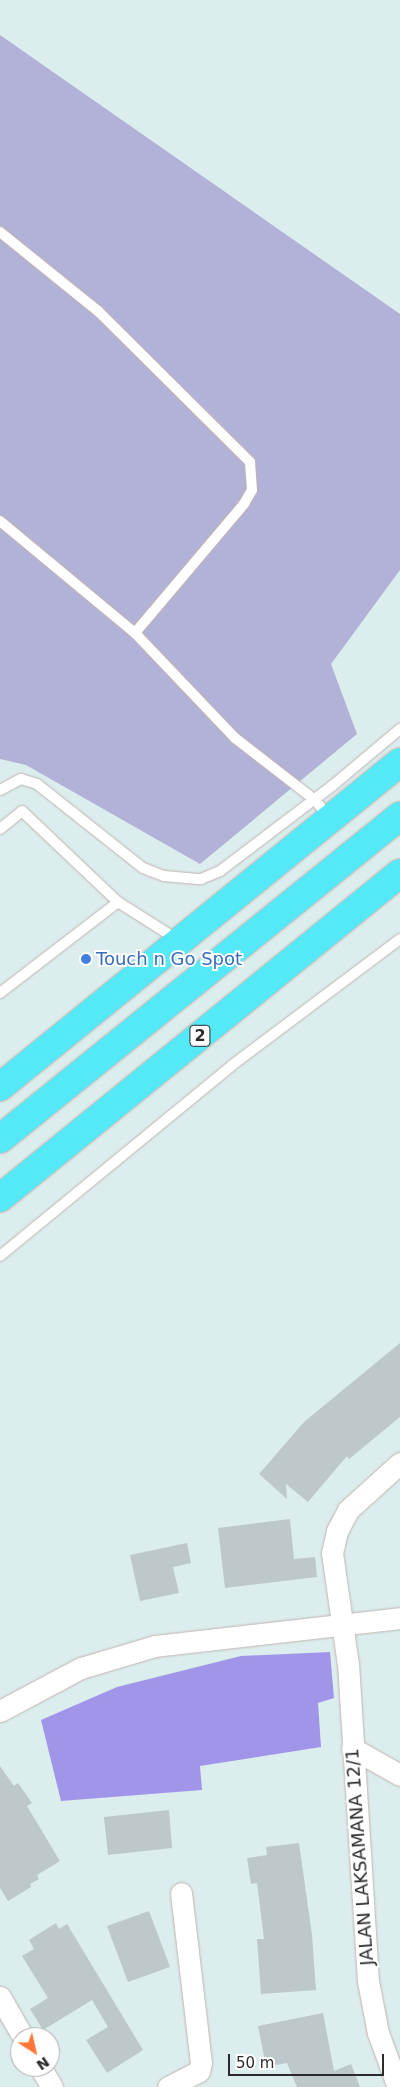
<!DOCTYPE html>
<style>
body{margin:0}
#map{position:relative;width:400px;height:2087px;overflow:hidden;background:#dcedee;font-family:"DejaVu Sans",sans-serif}
div>[style]{position:absolute}
.green>*{inset:0;background:#a195e9}
.cemetery>*{inset:0;background:#b2b2d9}
.building>*{inset:0;background:#bcc8c9}
.roads{filter:drop-shadow(0 0 1px #c0b5b0) drop-shadow(0 0 1px #c0b5b0)}
.service>*{height:10px;margin:-5px;padding:0 5px;transform-origin:5px;border-radius:5px;background:#fff}
.minor>*{height:21px;margin:-10.5px;padding:0 10.5px;transform-origin:10.5px;border-radius:10.5px;background:#fff}
.trunk>*{height:28px;margin:-14px;padding:0 14px;transform-origin:14px;border-radius:14px;background:#55e8f6}
.dots>*{width:14px;height:14px;translate:-50% -50%;box-sizing:border-box;border:2px solid #fff;border-radius:50%}
span{translate:-50% -50%;white-space:nowrap;text-align:center;line-height:1.15;-webkit-text-stroke:4px #fff;paint-order:stroke}
.shield-label span{padding:1px 4px;background:#fff;border:1px solid;border-radius:4px;-webkit-text-stroke-width:0}
.shield-label{font-size:16px;color:#2b2b2b;font-weight:700}
.shop-label{font-size:18px;color:#366cbe}
.left{translate:0 -50%;text-align:left}
.street-label{font-size:18px;color:#2b2b2b}
.north{position:absolute;left:10px;top:2027px;width:50px;height:50px;box-sizing:border-box;background:#fff;border:1px solid #aaa;border-radius:50%;rotate:145deg;font-size:14px;font-weight:700;line-height:20px;text-align:center;color:#2b2b2b}
.north::after{content:'';display:block;margin:auto;width:18px;height:22px;background:#ff7538;clip-path:polygon(50% 0,100% 100%,50% 72%,0 100%)}
.scale{position:absolute;left:228px;top:2054px;width:156px;height:22px;box-sizing:border-box;border:2px solid #2b2b2b;border-top:0;padding-left:6px;font-size:15px;line-height:18px;white-space:nowrap;color:#2b2b2b;-webkit-text-stroke:4px #fff;paint-order:stroke}
</style>
<div id="map">
<div class="green">
<div style="clip-path:polygon(330px 1652px,334px 1698px,318px 1703px,321px 1747px,200px 1766px,202px 1790px,61px 1801px,41px 1720px,117px 1687px,241px 1656px)"></div>
</div>
<div class="cemetery">
<div style="clip-path:polygon(0 35px,400px 314px,400px 570px,331px 664px,357px 734px,200px 864px,26px 765px,0 759px)"></div>
</div>
<div class="building">
<div style="clip-path:polygon(400px 1343px,400px 1417px,349px 1459px,347px 1456px,308px 1502px,286px 1484px,287px 1499px,259px 1474px,304px 1422px)"></div>
<div style="clip-path:polygon(290px 1519px,294px 1559px,315px 1557px,317px 1577px,225px 1588px,218px 1528px)"></div>
<div style="clip-path:polygon(187px 1543px,191px 1563px,173px 1567px,179px 1593px,140px 1601px,130px 1555px)"></div>
<div style="clip-path:polygon(0 1766px,14px 1786px,18px 1783px,32px 1803px,27px 1806px,60px 1861px,37px 1875px,39px 1879px,30px 1884px,31px 1887px,8px 1901px,0 1888px)"></div>
<div style="clip-path:polygon(169px 1810px,172px 1848px,108px 1855px,104px 1817px)"></div>
<div style="clip-path:polygon(299px 1843px,312px 1935px,316px 1990px,261px 1994px,257px 1939px,264px 1939px,257px 1883px,251px 1884px,247px 1858px,267px 1855px,266px 1847px)"></div>
<div style="clip-path:polygon(149px 1911px,170px 1967px,128px 1982px,107px 1926px)"></div>
<div style="clip-path:polygon(56px 1923px,59px 1929px,67px 1924px,143px 2050px,107px 2073px,86px 2040px,108px 2027px,92px 2000px,43px 2030px,30px 2009px,48px 1998px,22px 1956px,34px 1949px,29px 1940px)"></div>
<div style="clip-path:polygon(323px 2013px,334px 2071px,351px 2064px,360px 2087px,297px 2087px,287px 2063px,266px 2067px,258px 2026px)"></div>
</div>
<div class="roads">
<div class="service">
<div style="left:0;top:232px;width:126px;rotate:38.9deg"></div>
<div style="left:98px;top:311px;width:214px;rotate:44.8deg"></div>
<div style="left:250px;top:462px;width:28px;rotate:86deg"></div>
<div style="left:252px;top:490px;width:16px;rotate:120deg"></div>
<div style="left:244px;top:504px;width:169px;rotate:130.2deg"></div>
<div style="left:0;top:521px;width:175px;rotate:39.7deg"></div>
<div style="left:135px;top:633px;width:145px;rotate:46.4deg"></div>
<div style="left:235px;top:738px;width:101px;rotate:37.8deg"></div>
<div style="left:315px;top:800px;width:22px;rotate:51deg"></div>
<div style="left:0;top:790px;width:24px;rotate:-28deg"></div>
<div style="left:21px;top:779px;width:17px;rotate:17deg"></div>
<div style="left:37px;top:784px;width:135px;rotate:38.4deg"></div>
<div style="left:143px;top:868px;width:22px;rotate:21deg"></div>
<div style="left:164px;top:876px;width:37px;rotate:5deg"></div>
<div style="left:201px;top:879px;width:21px;rotate:-23deg"></div>
<div style="left:220px;top:871px;width:141px;rotate:-37.2deg"></div>
<div style="left:332px;top:786px;width:89px;rotate:-40deg"></div>
<div style="left:0;top:829px;width:28px;rotate:-39deg"></div>
<div style="left:22px;top:811px;width:132px;rotate:43.5deg"></div>
<div style="left:118px;top:902px;width:71px;rotate:32.3deg"></div>
<div style="left:0;top:993px;width:149px;rotate:-37.6deg"></div>
<div style="left:0;top:1256px;width:299px;rotate:-39.4deg"></div>
<div style="left:231px;top:1066px;width:211px;rotate:-36.9deg"></div>
</div>
<div class="minor">
<div style="left:0;top:1711px;width:92px;rotate:-28deg"></div>
<div style="left:81px;top:1668px;width:77px;rotate:-16.6deg"></div>
<div style="left:155px;top:1646px;width:247px;rotate:-6.5deg"></div>
<div style="left:352px;top:1748px;width:55px;rotate:29.4deg"></div>
<div style="left:0;top:1997px;width:46px;rotate:60.1deg"></div>
<div style="left:40px;top:2067px;width:23px;rotate:59deg"></div>
<div style="left:168px;top:2087px;width:35px;rotate:-27deg"></div>
<div style="left:199px;top:2071px;width:8px;rotate:-76deg"></div>
<div style="left:201px;top:2063px;width:171px;rotate:-96.7deg"></div>
<div style="left:398px;top:2087px;width:58px;rotate:-110.3deg"></div>
<div style="left:378px;top:2033px;width:53px;rotate:-100.9deg"></div>
<div style="left:368px;top:1981px;width:317px;rotate:-93.6deg"></div>
<div style="left:348px;top:1665px;width:113px;rotate:-98.1deg"></div>
<div style="left:332px;top:1553px;width:23px;rotate:-77deg"></div>
<div style="left:337px;top:1531px;width:24px;rotate:-62deg"></div>
<div style="left:348px;top:1510px;width:70px;rotate:-42.1deg"></div>
</div>
<div class="trunk">
<div style="left:0;top:1087px;width:515px;rotate:-39.09deg"></div>
<div style="left:0;top:1139px;width:514px;rotate:-38.92deg"></div>
<div style="left:0;top:1198px;width:515px;rotate:-39.09deg"></div>
</div>
</div>
<div class="dots">
<div style="left:86px;top:959px;background:#3f7fe0"></div>
</div>
<div class="shield-label">
<span style="left:200px;top:1036px">2</span>
</div>
<div class="shop-label">
<span class="left" style="left:96px;top:959px">Touch n Go Spot</span>
</div>
<div class="street-label">
<span style="left:360px;top:1857px;rotate:-94deg">JALAN LAKSAMANA 12/1</span>
</div>
<div class="north">N</div>
<div class="scale">50 m</div>
</div>
